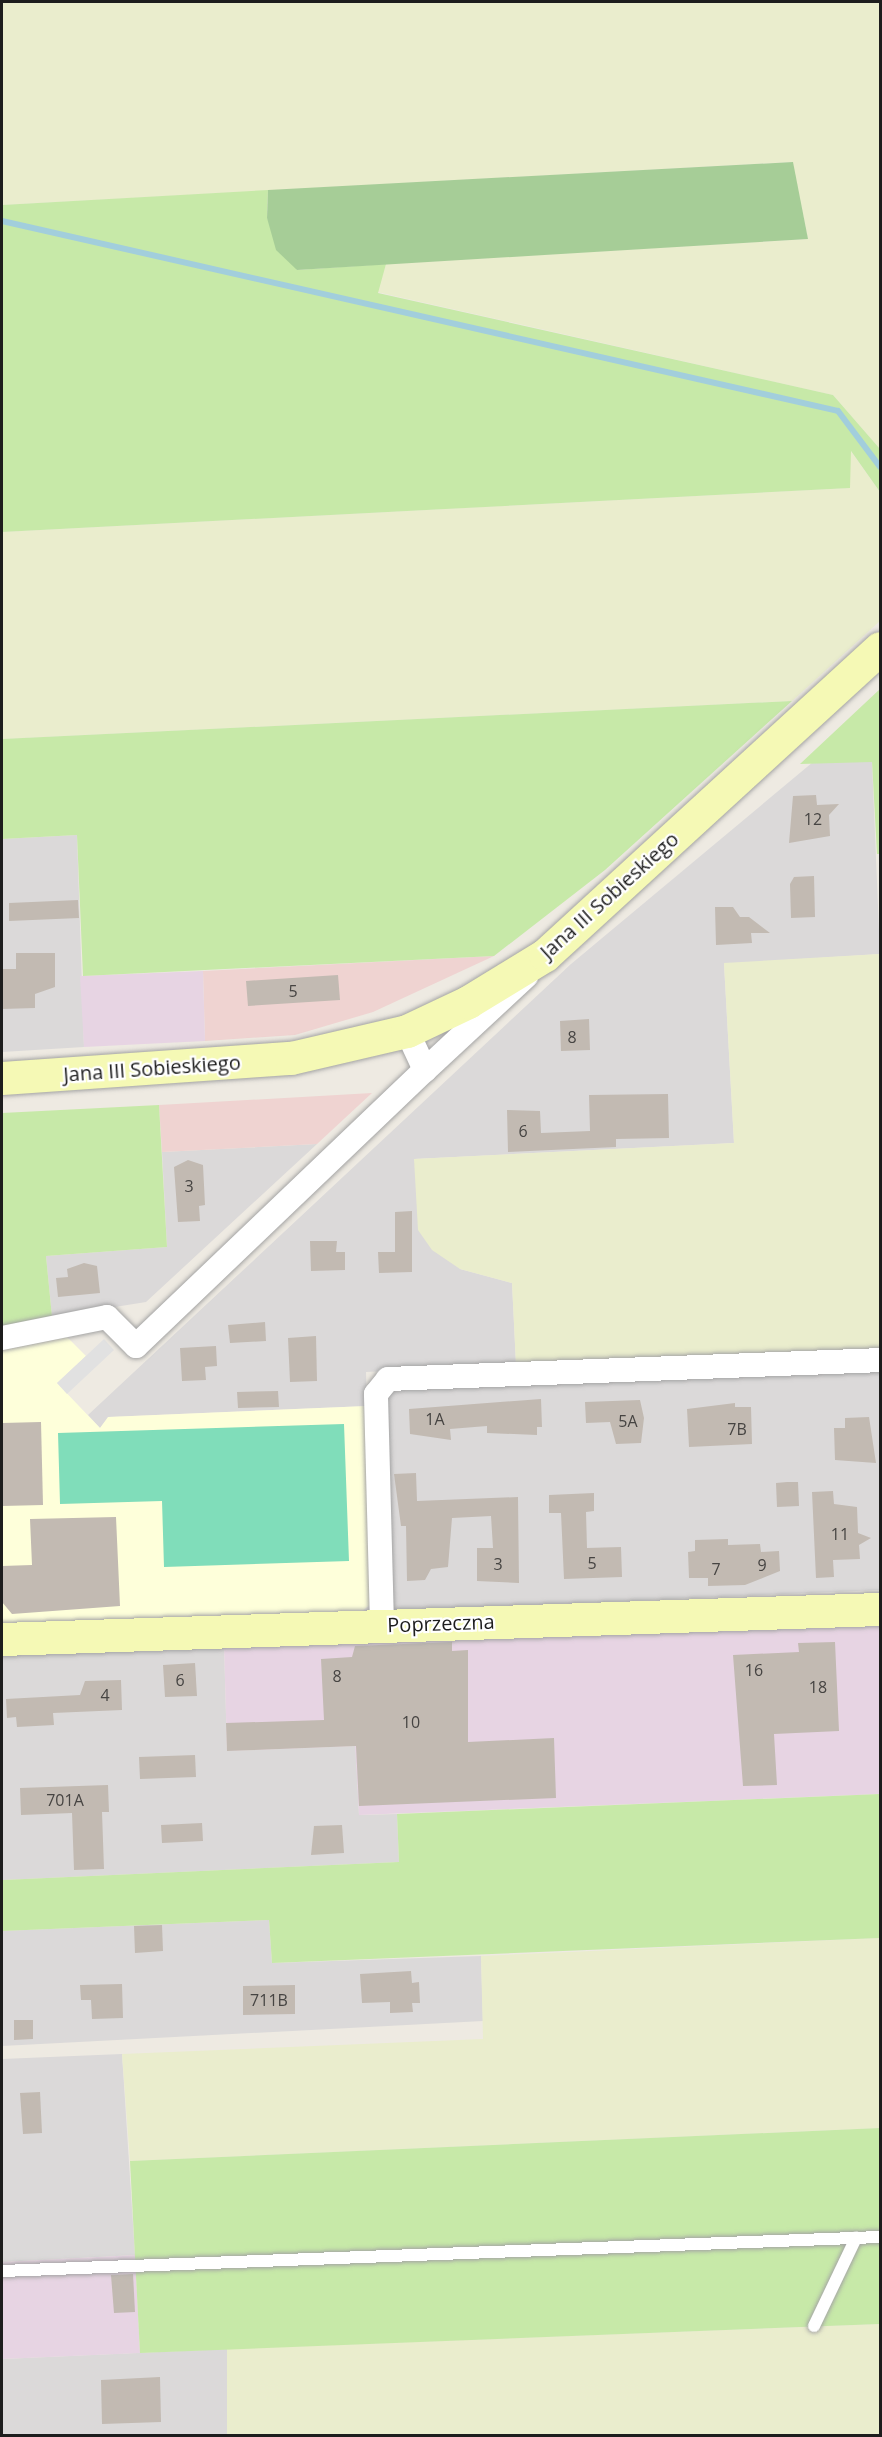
<!DOCTYPE html>
<style>
body{margin:0}
#map{position:relative;width:882px;height:2437px;overflow:hidden;background:#eeeae2;font-family:"Open Sans",sans-serif}
div>[style]{position:absolute}
.residential>*{inset:0;background:#dbd9d9}
.commercial>*{inset:0;background:#efd3d1}
.industrial>*{inset:0;background:#e7d4e3}
.education>*{inset:0;background:#feffda}
.farmland>*{inset:0;background:#eaedcd}
.grass>*{inset:0;background:#c7e9a8}
.forest>*{inset:0;background:#a6cd97}
.pitch>*{inset:0;background:#80ddba}
.parking>*{inset:0;background:#e1e1e1}
.stream>*{height:6px;margin:-3px;padding:0 3px;transform-origin:3px;border-radius:3px;background:#a2cedc}
.building>*{inset:0;background:#c2bab2}
.roads{filter:drop-shadow(0 0 2px #a4a4a4) drop-shadow(0 0 2px #a4a4a4)}
.lane>*{height:12px;margin:-6px;padding:0 6px;transform-origin:6px;border-radius:6px;background:#fff}
.street>*{height:24px;margin:-12px;padding:0 12px;transform-origin:12px;border-radius:12px;background:#fff}
.secondary>*{height:33px;margin:-16.5px;padding:0 16.5px;transform-origin:16.5px;border-radius:16.5px;background:#f5f9b5}
span{translate:-50% -50%;white-space:nowrap;text-align:center;line-height:1.15;-webkit-text-stroke:4.5px #fff;paint-order:stroke}
.number-label{font-size:16px;color:#464442}
.number-label span{-webkit-text-stroke-width:0}
.street-label{font-size:20px;color:#1d1d1d}
.frame{position:absolute;inset:0;border:3px solid #1d1d1d;pointer-events:none}
</style>
<div id="map">
<div class="residential">
<div style="clip-path:polygon(813px 762px,872px 762px,880px 954px,724px 964px,734px 1143px,414px 1159px,460px 1269px,512px 1283px,516px 1365px,366px 1372px,367px 1406px,109px 1417px,100px 1428px,88px 1415px,571px 964px)"></div>
<div style="clip-path:polygon(77px 835px,84px 1047px,2px 1052px,2px 839px)"></div>
<div style="clip-path:polygon(317px 1144px,146px 1302px,52px 1317px,46px 1256px,167px 1247px,162px 1152px)"></div>
<div style="clip-path:polygon(870px 1366px,880px 1374px,880px 1590px,391px 1611px,383px 1387px)"></div>
<div style="clip-path:polygon(224px 1644px,227px 1751px,356px 1746px,359px 1815px,397px 1814px,399px 1862px,3px 1880px,2px 1655px)"></div>
<div style="clip-path:polygon(269px 1920px,272px 1963px,481px 1956px,483px 2021px,2px 2046px,2px 1931px)"></div>
<div style="clip-path:polygon(122px 2054px,135px 2255px,2px 2262px,2px 2059px)"></div>
<div style="clip-path:polygon(227px 2349px,227px 2435px,2px 2435px,2px 2359px)"></div>
</div>
<div class="commercial">
<div style="clip-path:polygon(494px 956px,373px 1012px,295px 1035px,205px 1041px,203px 971px)"></div>
<div style="clip-path:polygon(372px 1093px,317px 1144px,162px 1152px,159px 1105px)"></div>
</div>
<div class="industrial">
<div style="clip-path:polygon(203px 971px,205px 1041px,84px 1047px,80px 976px)"></div>
<div style="clip-path:polygon(880px 1626px,880px 1794px,359px 1815px,355px 1746px,227px 1751px,224px 1644px)"></div>
<div style="clip-path:polygon(135px 2255px,140px 2353px,2px 2359px,2px 2262px)"></div>
</div>
<div class="education">
<div style="clip-path:polygon(64px 1334px,86px 1356px,57px 1383px,100px 1428px,108px 1417px,367px 1406px,372px 1603px,361px 1612px,2px 1623px,2px 1346px)"></div>
</div>
<div class="farmland">
<div style="clip-path:polygon(2px 2px,880px 2px,880px 449px,833px 395px,377px 292px,386px 264px,808px 239px,792px 162px,2px 205px)"></div>
<div style="clip-path:polygon(850px 450px,880px 492px,880px 621px,792px 701px,2px 739px,2px 532px,849px 488px)"></div>
<div style="clip-path:polygon(880px 954px,880px 1351px,516px 1365px,512px 1283px,460px 1269px,432px 1250px,418px 1230px,414px 1159px,734px 1143px,724px 963px)"></div>
<div style="clip-path:polygon(880px 1938px,880px 2128px,130px 2161px,122px 2054px,483px 2039px,481px 1956px)"></div>
<div style="clip-path:polygon(880px 2324px,880px 2435px,227px 2435px,227px 2349px)"></div>
</div>
<div class="grass">
<div style="clip-path:polygon(268px 190px,267px 218px,297px 270px,386px 264px,378px 293px,833px 395px,880px 449px,880px 492px,851px 451px,850px 488px,2px 532px,2px 205px)"></div>
<div style="clip-path:polygon(880px 689px,880px 854px,877px 854px,872px 762px,800px 764px)"></div>
<div style="clip-path:polygon(792px 701px,605px 870px,494px 956px,83px 976px,77px 835px,2px 839px,2px 739px)"></div>
<div style="clip-path:polygon(159px 1105px,167px 1247px,46px 1256px,52px 1317px,2px 1327px,2px 1113px)"></div>
<div style="clip-path:polygon(880px 1794px,880px 1938px,272px 1963px,269px 1920px,2px 1931px,3px 1880px,399px 1862px,397px 1814px)"></div>
<div style="clip-path:polygon(880px 2128px,880px 2324px,140px 2353px,130px 2161px)"></div>
</div>
<div class="forest">
<div style="clip-path:polygon(793px 162px,808px 239px,297px 270px,276px 250px,267px 218px,268px 190px)"></div>
</div>
<div class="pitch">
<div style="clip-path:polygon(344px 1424px,349px 1561px,164px 1567px,162px 1501px,60px 1504px,58px 1433px)"></div>
</div>
<div class="parking">
<div style="clip-path:polygon(104px 1339px,114px 1350px,67px 1394px,57px 1383px)"></div>
</div>
<div class="stream">
<div style="left:2px;top:221px;width:857px;rotate:12.8deg"></div>
<div style="left:838px;top:411px;width:70px;rotate:53.1deg"></div>
</div>
<div class="building">
<div style="clip-path:polygon(816px 795px,817px 805px,839px 804px,829px 815px,830px 836px,789px 843px,793px 796px)"></div>
<div style="clip-path:polygon(814px 876px,815px 917px,791px 918px,790px 884px,794px 877px)"></div>
<div style="clip-path:polygon(78px 900px,79px 918px,9px 921px,9px 903px)"></div>
<div style="clip-path:polygon(715px 907px,733px 907px,740px 917px,749px 917px,770px 933px,751px 933px,752px 943px,716px 945px)"></div>
<div style="clip-path:polygon(16px 953px,55px 953px,55px 987px,35px 994px,35px 1008px,2px 1009px,2px 969px,16px 969px)"></div>
<div style="clip-path:polygon(338px 975px,340px 1000px,248px 1006px,246px 981px)"></div>
<div style="clip-path:polygon(589px 1019px,590px 1050px,561px 1051px,560px 1021px)"></div>
<div style="clip-path:polygon(668px 1094px,669px 1138px,616px 1139px,616px 1147px,508px 1152px,507px 1110px,540px 1111px,541px 1133px,590px 1131px,589px 1095px)"></div>
<div style="clip-path:polygon(188px 1160px,203px 1165px,205px 1205px,199px 1206px,200px 1221px,178px 1222px,174px 1167px)"></div>
<div style="clip-path:polygon(412px 1211px,412px 1272px,379px 1273px,378px 1252px,395px 1252px,395px 1212px)"></div>
<div style="clip-path:polygon(310px 1241px,337px 1241px,336px 1252px,345px 1252px,345px 1270px,311px 1271px)"></div>
<div style="clip-path:polygon(84px 1263px,97px 1266px,100px 1293px,58px 1297px,56px 1278px,68px 1277px,67px 1269px)"></div>
<div style="clip-path:polygon(265px 1322px,266px 1341px,230px 1343px,228px 1325px)"></div>
<div style="clip-path:polygon(316px 1336px,317px 1381px,290px 1382px,288px 1338px)"></div>
<div style="clip-path:polygon(216px 1346px,217px 1366px,205px 1367px,206px 1380px,182px 1381px,180px 1348px)"></div>
<div style="clip-path:polygon(278px 1391px,279px 1407px,238px 1408px,237px 1392px)"></div>
<div style="clip-path:polygon(541px 1399px,542px 1427px,537px 1427px,537px 1435px,487px 1433px,487px 1426px,450px 1429px,451px 1440px,410px 1434px,409px 1409px)"></div>
<div style="clip-path:polygon(640px 1400px,644px 1418px,641px 1443px,616px 1444px,610px 1422px,586px 1423px,585px 1402px)"></div>
<div style="clip-path:polygon(735px 1403px,735px 1407px,751px 1407px,752px 1444px,689px 1447px,687px 1409px)"></div>
<div style="clip-path:polygon(869px 1417px,876px 1463px,835px 1460px,834px 1428px,845px 1428px,845px 1418px)"></div>
<div style="clip-path:polygon(41px 1422px,43px 1505px,2px 1506px,2px 1423px)"></div>
<div style="clip-path:polygon(416px 1473px,417px 1501px,518px 1497px,519px 1583px,477px 1581px,477px 1548px,493px 1548px,491px 1516px,452px 1518px,448px 1567px,431px 1569px,425px 1580px,407px 1581px,406px 1526px,401px 1526px,394px 1474px)"></div>
<div style="clip-path:polygon(787px 1482px,798px 1482px,799px 1506px,777px 1507px,776px 1483px)"></div>
<div style="clip-path:polygon(833px 1491px,834px 1504px,857px 1507px,858px 1533px,871px 1538px,859px 1545px,860px 1559px,833px 1560px,834px 1577px,816px 1578px,812px 1492px)"></div>
<div style="clip-path:polygon(594px 1493px,594px 1511px,586px 1512px,587px 1548px,621px 1547px,622px 1577px,564px 1579px,561px 1513px,549px 1513px,549px 1495px)"></div>
<div style="clip-path:polygon(116px 1517px,120px 1606px,12px 1614px,2px 1602px,2px 1566px,32px 1565px,30px 1519px)"></div>
<div style="clip-path:polygon(728px 1539px,728px 1545px,760px 1544px,761px 1552px,779px 1551px,780px 1571px,745px 1585px,708px 1586px,708px 1578px,689px 1578px,688px 1552px,695px 1551px,695px 1540px)"></div>
<div style="clip-path:polygon(452px 1642px,452px 1651px,468px 1650px,468px 1742px,554px 1738px,556px 1798px,359px 1806px,356px 1746px,227px 1751px,226px 1723px,324px 1720px,321px 1659px,352px 1657px,355px 1646px)"></div>
<div style="clip-path:polygon(835px 1642px,839px 1731px,774px 1734px,777px 1785px,743px 1786px,733px 1655px,799px 1652px,798px 1643px)"></div>
<div style="clip-path:polygon(195px 1663px,197px 1696px,165px 1697px,163px 1665px)"></div>
<div style="clip-path:polygon(121px 1680px,122px 1710px,53px 1713px,54px 1725px,17px 1727px,16px 1717px,7px 1718px,6px 1699px,80px 1695px,85px 1681px)"></div>
<div style="clip-path:polygon(195px 1755px,196px 1777px,140px 1779px,139px 1757px)"></div>
<div style="clip-path:polygon(108px 1785px,109px 1812px,102px 1812px,104px 1869px,74px 1870px,72px 1813px,21px 1815px,20px 1788px)"></div>
<div style="clip-path:polygon(202px 1823px,203px 1841px,162px 1843px,161px 1825px)"></div>
<div style="clip-path:polygon(342px 1825px,344px 1853px,311px 1855px,314px 1826px)"></div>
<div style="clip-path:polygon(162px 1925px,163px 1951px,135px 1953px,134px 1926px)"></div>
<div style="clip-path:polygon(411px 1971px,412px 1983px,419px 1982px,420px 2003px,412px 2003px,413px 2012px,390px 2013px,390px 2002px,362px 2003px,360px 1974px)"></div>
<div style="clip-path:polygon(122px 1984px,123px 2018px,92px 2019px,91px 2000px,81px 2000px,80px 1985px)"></div>
<div style="clip-path:polygon(295px 1985px,295px 2014px,243px 2015px,243px 1986px)"></div>
<div style="clip-path:polygon(14px 2020px,33px 2020px,33px 2039px,14px 2040px)"></div>
<div style="clip-path:polygon(40px 2092px,42px 2133px,23px 2134px,20px 2093px)"></div>
<div style="clip-path:polygon(133px 2274px,135px 2312px,114px 2313px,111px 2275px)"></div>
<div style="clip-path:polygon(160px 2377px,161px 2422px,102px 2424px,101px 2380px)"></div>
</div>
<div class="roads">
<div class="lane">
<div style="left:2px;top:2271px;width:879px;rotate:-2.22deg"></div>
<div style="left:814px;top:2326px;width:98px;rotate:-64.5deg"></div>
</div>
<div class="street">
<div style="left:425px;top:1070px;width:138px;rotate:-42.9deg"></div>
<div style="left:2px;top:1338px;width:107px;rotate:-11.3deg"></div>
<div style="left:107px;top:1317px;width:41px;rotate:45deg"></div>
<div style="left:136px;top:1346px;width:400px;rotate:-43.7deg"></div>
<div style="left:425px;top:1070px;width:43px;rotate:-114.8deg"></div>
<div style="left:382px;top:1625px;width:231px;rotate:-91.5deg"></div>
<div style="left:376px;top:1394px;width:19px;rotate:-51deg"></div>
<div style="left:388px;top:1379px;width:492px;rotate:-2.2deg"></div>
</div>
<div class="secondary">
<div style="left:2px;top:1078px;width:290px;rotate:-4deg"></div>
<div style="left:291px;top:1058px;width:119px;rotate:-13.1deg"></div>
<div style="left:407px;top:1031px;width:68px;rotate:-25.4deg"></div>
<div style="left:468px;top:1002px;width:90px;rotate:-31.4deg"></div>
<div style="left:545px;top:955px;width:454px;rotate:-42.5deg"></div>
<div style="left:2px;top:1639px;width:879px;rotate:-1.96deg"></div>
</div>
</div>
<div class="number-label">
<span style="left:813px;top:819px">12</span>
<span style="left:293px;top:991px">5</span>
<span style="left:572px;top:1037px">8</span>
<span style="left:523px;top:1131px">6</span>
<span style="left:189px;top:1186px">3</span>
<span style="left:435px;top:1419px">1A</span>
<span style="left:628px;top:1421px">5A</span>
<span style="left:737px;top:1429px">7B</span>
<span style="left:840px;top:1534px">11</span>
<span style="left:592px;top:1563px">5</span>
<span style="left:498px;top:1564px">3</span>
<span style="left:762px;top:1565px">9</span>
<span style="left:716px;top:1569px">7</span>
<span style="left:754px;top:1670px">16</span>
<span style="left:337px;top:1676px">8</span>
<span style="left:180px;top:1680px">6</span>
<span style="left:818px;top:1687px">18</span>
<span style="left:105px;top:1695px">4</span>
<span style="left:411px;top:1722px">10</span>
<span style="left:65px;top:1800px">701A</span>
<span style="left:269px;top:2000px">711B</span>
</div>
<div class="street-label">
<span style="left:609px;top:895px;rotate:-42deg">Jana III Sobieskiego</span>
<span style="left:152px;top:1068px;rotate:-4deg">Jana III Sobieskiego</span>
<span style="left:441px;top:1623px;rotate:-2deg">Poprzeczna</span>
</div>
<div class="frame"></div>
</div>
